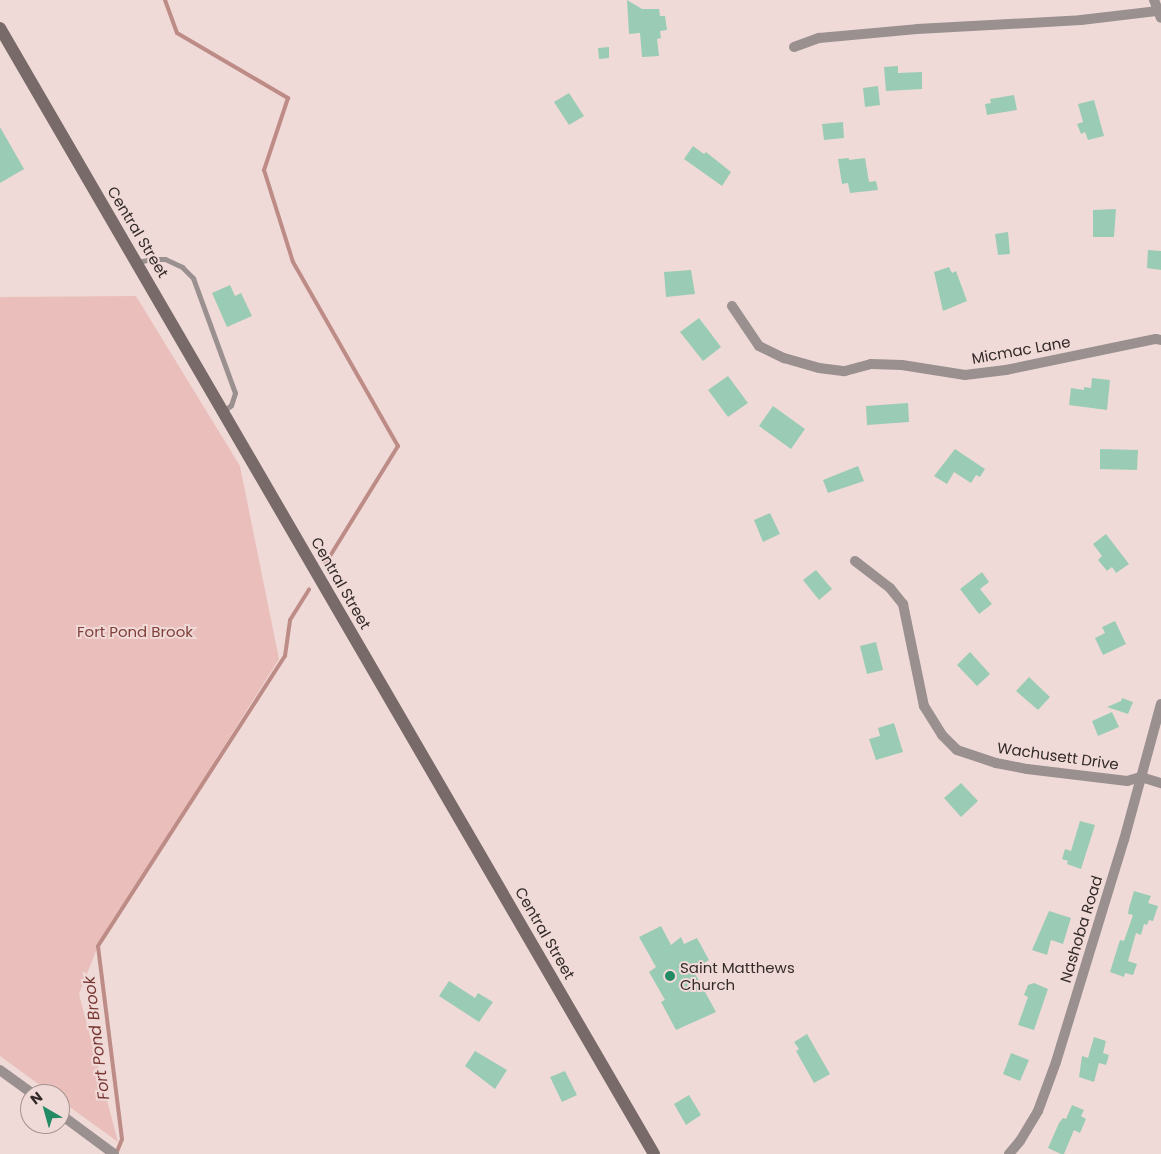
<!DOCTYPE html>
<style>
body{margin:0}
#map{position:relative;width:1161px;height:1154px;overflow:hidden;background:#f0dad7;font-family:Poppins,sans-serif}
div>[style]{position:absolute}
.green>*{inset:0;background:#eabfbb}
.stream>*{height:4px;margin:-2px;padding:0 2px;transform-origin:2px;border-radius:2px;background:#be8c87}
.building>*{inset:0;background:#9accb5}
.lane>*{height:5px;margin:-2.5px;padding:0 2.5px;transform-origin:2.5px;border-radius:2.5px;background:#99908f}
.street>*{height:10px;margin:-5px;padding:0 5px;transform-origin:5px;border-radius:5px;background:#99908f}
.secondary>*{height:12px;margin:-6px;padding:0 6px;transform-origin:6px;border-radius:6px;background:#776a68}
.dots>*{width:14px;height:14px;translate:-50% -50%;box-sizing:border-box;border:2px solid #f0dad7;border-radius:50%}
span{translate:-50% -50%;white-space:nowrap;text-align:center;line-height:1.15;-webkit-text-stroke:4px #f0dad7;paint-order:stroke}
.street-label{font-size:15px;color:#332b2a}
.park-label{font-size:15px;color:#82403c}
.poi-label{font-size:15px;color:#332b2a}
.left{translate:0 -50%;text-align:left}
.water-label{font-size:16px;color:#773632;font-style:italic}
.north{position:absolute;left:20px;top:1084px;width:50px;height:50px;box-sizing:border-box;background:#f0dad7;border:1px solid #a49492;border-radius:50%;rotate:322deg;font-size:14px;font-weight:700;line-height:20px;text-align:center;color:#332b2a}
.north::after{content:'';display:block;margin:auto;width:18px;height:22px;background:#238a66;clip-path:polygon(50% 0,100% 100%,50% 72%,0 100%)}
</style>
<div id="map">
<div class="green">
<div style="clip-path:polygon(136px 296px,240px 466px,279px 659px,98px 946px,79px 994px,118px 1142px,60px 1100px,60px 1094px,52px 1094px,0 1056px,0 297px)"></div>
</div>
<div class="stream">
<div style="left:165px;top:0;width:35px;rotate:70deg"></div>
<div style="left:177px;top:33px;width:129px;rotate:30.4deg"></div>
<div style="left:288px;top:98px;width:76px;rotate:108.4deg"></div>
<div style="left:264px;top:170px;width:96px;rotate:72.5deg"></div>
<div style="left:293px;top:262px;width:212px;rotate:60.3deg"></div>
<div style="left:398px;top:446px;width:139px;rotate:121.7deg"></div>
<div style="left:116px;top:1154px;width:16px;rotate:-68deg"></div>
<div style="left:122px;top:1139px;width:194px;rotate:-97.1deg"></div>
<div style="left:98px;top:946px;width:345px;rotate:-57.2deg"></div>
<div style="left:285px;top:656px;width:36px;rotate:-82deg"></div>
<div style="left:290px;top:620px;width:36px;rotate:-58deg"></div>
</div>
<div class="building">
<div style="clip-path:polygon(627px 0,642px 9px,659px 9px,660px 16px,665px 16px,667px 30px,660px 31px,661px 38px,657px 39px,659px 56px,642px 57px,640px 33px,629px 34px)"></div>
<div style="clip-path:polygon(609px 47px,609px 58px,599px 59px,598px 48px)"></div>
<div style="clip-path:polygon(898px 66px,898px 73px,922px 72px,922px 89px,886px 91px,884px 67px)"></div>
<div style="clip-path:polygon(878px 86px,880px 105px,865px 107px,863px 88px)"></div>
<div style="clip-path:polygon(569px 93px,584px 116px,569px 125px,554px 102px)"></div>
<div style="clip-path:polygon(1014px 95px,1017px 110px,987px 115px,985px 104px,991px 103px,990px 99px)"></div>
<div style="clip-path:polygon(1094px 100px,1104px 136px,1088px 140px,1085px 132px,1081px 134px,1077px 124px,1083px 122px,1078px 104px)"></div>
<div style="clip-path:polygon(843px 122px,844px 138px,824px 140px,822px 124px)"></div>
<div style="clip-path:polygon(0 127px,24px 169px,0 183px)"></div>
<div style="clip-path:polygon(693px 146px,704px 154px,706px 152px,731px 172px,722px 186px,684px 159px)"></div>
<div style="clip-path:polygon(849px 158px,849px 160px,865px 158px,869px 182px,876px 181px,878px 190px,850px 193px,848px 183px,842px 184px,838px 159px)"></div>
<div style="clip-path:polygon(1116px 209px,1114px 237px,1093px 237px,1093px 210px)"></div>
<div style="clip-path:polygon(1008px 232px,1010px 254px,998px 255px,995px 234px)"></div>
<div style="clip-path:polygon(1148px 250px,1161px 251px,1161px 270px,1147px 268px)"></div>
<div style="clip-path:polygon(949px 267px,952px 273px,956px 271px,967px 301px,943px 311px,934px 272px)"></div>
<div style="clip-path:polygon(691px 270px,695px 294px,666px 297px,664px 272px)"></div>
<div style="clip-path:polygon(230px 285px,235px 296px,241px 293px,252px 316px,227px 327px,212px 293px)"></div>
<div style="clip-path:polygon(699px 318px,721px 347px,703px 361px,680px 332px)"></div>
<div style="clip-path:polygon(728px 376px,748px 403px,728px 417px,708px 390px)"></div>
<div style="clip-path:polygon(1092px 378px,1110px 380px,1107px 410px,1069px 405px,1071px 388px,1084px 390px,1084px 387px,1091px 388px)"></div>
<div style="clip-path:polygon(908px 403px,909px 422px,867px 425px,866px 406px)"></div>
<div style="clip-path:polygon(773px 406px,805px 429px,791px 449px,759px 426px)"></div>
<div style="clip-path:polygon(955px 449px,985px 469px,980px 477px,976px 475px,971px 483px,954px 472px,947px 484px,934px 476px)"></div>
<div style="clip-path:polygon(1100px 449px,1138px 450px,1137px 470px,1100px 469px)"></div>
<div style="clip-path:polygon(858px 466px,864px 481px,828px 493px,823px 480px)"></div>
<div style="clip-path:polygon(770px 513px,780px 534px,763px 542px,754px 520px)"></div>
<div style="clip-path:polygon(1106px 534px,1129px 564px,1116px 573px,1112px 567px,1107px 571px,1098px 560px,1102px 556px,1093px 544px)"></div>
<div style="clip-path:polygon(816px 570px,832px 589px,819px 600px,803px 580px)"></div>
<div style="clip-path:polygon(982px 572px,989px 582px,980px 589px,992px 604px,979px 614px,960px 589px)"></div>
<div style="clip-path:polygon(1115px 621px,1126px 644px,1103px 655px,1095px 638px,1105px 633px,1102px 627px)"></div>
<div style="clip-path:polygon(876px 642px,883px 670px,867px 674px,860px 646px)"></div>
<div style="clip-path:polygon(970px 652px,990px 674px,977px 686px,957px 665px)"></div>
<div style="clip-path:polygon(1029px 677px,1050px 697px,1038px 710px,1016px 691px)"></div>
<div style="clip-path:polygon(1122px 698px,1133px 702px,1128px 714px,1107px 707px,1121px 701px)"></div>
<div style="clip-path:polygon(1112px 712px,1119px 727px,1098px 736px,1092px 721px)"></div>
<div style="clip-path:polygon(894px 723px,903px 752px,876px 760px,869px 739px,880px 736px,878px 728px)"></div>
<div style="clip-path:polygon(961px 783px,978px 801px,961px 817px,944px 798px)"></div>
<div style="clip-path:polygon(1080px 821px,1095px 825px,1081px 869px,1067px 864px,1068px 861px,1062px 859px,1065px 849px,1071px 851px)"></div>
<div style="clip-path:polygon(1134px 891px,1151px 896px,1148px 903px,1158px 906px,1153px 921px,1149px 920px,1147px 925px,1144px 924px,1141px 935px,1136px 933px,1128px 961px,1137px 964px,1133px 975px,1125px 973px,1124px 977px,1110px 972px,1120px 940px,1124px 941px,1133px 915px,1128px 914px,1129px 908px)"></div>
<div style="clip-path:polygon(1049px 911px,1071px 918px,1063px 944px,1051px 940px,1047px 955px,1032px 950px)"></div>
<div style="clip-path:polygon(661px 926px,671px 945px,681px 937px,684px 944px,697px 938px,709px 960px,693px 970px,716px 1012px,676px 1030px,661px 1002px,665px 1000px,649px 972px,656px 967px,639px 937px)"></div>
<div style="clip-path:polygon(449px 981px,475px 998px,478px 993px,493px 1002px,479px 1022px,439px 996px)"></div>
<div style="clip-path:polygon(1034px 983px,1048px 989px,1034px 1030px,1018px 1025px,1028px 997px,1024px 995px,1028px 985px)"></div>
<div style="clip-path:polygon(807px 1034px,830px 1074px,814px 1083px,796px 1051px,799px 1049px,794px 1042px)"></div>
<div style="clip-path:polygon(1094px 1037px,1106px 1041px,1103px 1053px,1109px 1055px,1106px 1065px,1099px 1063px,1094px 1082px,1079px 1077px,1082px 1056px,1088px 1058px)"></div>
<div style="clip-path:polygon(475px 1051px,507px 1070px,495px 1089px,465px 1066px)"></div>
<div style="clip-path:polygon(1011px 1053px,1029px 1060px,1020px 1081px,1003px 1074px)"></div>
<div style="clip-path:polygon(565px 1071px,577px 1095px,562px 1102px,550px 1077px)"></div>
<div style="clip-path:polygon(689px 1095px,701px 1115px,686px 1125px,674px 1104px)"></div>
<div style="clip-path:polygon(1072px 1105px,1084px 1110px,1081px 1116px,1086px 1119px,1080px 1133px,1074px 1130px,1064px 1154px,1061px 1154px,1048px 1148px,1059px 1123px,1063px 1118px,1066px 1119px)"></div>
</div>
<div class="lane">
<div style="left:138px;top:262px;width:13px;rotate:-13deg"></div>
<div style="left:151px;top:259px;width:14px"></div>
<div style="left:165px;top:259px;width:19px;rotate:25deg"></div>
<div style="left:182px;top:267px;width:16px;rotate:45deg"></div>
<div style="left:193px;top:278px;width:122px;rotate:69.9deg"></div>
<div style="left:235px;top:393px;width:13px;rotate:108deg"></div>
<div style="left:231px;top:405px;width:9px;rotate:139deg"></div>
</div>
<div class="street">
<div style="left:1154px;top:0;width:19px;rotate:69deg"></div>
<div style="left:794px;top:47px;width:27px;rotate:-20deg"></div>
<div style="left:819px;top:38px;width:98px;rotate:-5.2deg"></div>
<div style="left:917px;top:29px;width:164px;rotate:-3.1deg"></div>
<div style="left:1081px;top:20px;width:78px;rotate:-6.7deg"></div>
<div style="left:732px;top:306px;width:48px;rotate:56deg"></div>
<div style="left:759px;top:346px;width:28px;rotate:26deg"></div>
<div style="left:784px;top:358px;width:36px;rotate:16deg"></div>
<div style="left:819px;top:368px;width:26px;rotate:7deg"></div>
<div style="left:845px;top:371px;width:27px;rotate:-15deg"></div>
<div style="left:871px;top:364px;width:31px;rotate:2deg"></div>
<div style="left:902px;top:365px;width:64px;rotate:9deg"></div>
<div style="left:965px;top:375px;width:41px;rotate:-7deg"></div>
<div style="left:1006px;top:370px;width:153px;rotate:-11.7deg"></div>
<div style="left:1156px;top:339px;width:5px;rotate:11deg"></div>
<div style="left:855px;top:561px;width:44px;rotate:37.6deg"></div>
<div style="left:890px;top:588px;width:21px;rotate:51deg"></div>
<div style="left:903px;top:604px;width:104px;rotate:78.4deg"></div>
<div style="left:924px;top:706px;width:34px;rotate:58deg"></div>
<div style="left:942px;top:735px;width:21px;rotate:45deg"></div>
<div style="left:957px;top:750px;width:41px;rotate:18.4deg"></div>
<div style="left:996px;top:763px;width:32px;rotate:11deg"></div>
<div style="left:1027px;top:769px;width:101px;rotate:6.8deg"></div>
<div style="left:1127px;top:781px;width:15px;rotate:-16deg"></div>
<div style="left:1141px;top:777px;width:21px;rotate:17deg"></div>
<div style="left:0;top:1070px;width:41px;rotate:36deg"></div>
<div style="left:60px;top:1114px;width:67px;rotate:36.5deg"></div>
<div style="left:1009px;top:1154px;width:17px;rotate:-50deg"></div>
<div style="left:1020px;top:1141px;width:35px;rotate:-59deg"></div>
<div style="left:1038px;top:1111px;width:52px;rotate:-69.8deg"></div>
<div style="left:1056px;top:1062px;width:232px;rotate:-73deg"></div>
<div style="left:1124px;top:840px;width:141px;rotate:-74.8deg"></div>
</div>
<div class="secondary">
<div style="left:0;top:28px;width:1302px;rotate:59.85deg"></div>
</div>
<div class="dots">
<div style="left:670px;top:976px;background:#238a66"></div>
</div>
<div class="street-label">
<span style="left:138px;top:232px;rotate:59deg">Central Street</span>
<span style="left:1021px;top:350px;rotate:-10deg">Micmac Lane</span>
<span style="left:341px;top:583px;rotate:60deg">Central Street</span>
<span style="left:1058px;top:756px;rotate:8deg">Wachusett Drive</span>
<span style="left:1081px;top:929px;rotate:-73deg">Nashoba Road</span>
<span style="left:545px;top:933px;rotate:60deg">Central Street</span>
</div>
<div class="park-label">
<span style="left:135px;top:632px">Fort Pond Brook</span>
</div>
<div class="poi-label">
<span class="left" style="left:680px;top:976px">Saint Matthews<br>Church</span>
</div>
<div class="water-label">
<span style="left:97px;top:1038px;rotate:-97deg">Fort Pond Brook</span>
</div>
<div class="north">N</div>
</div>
